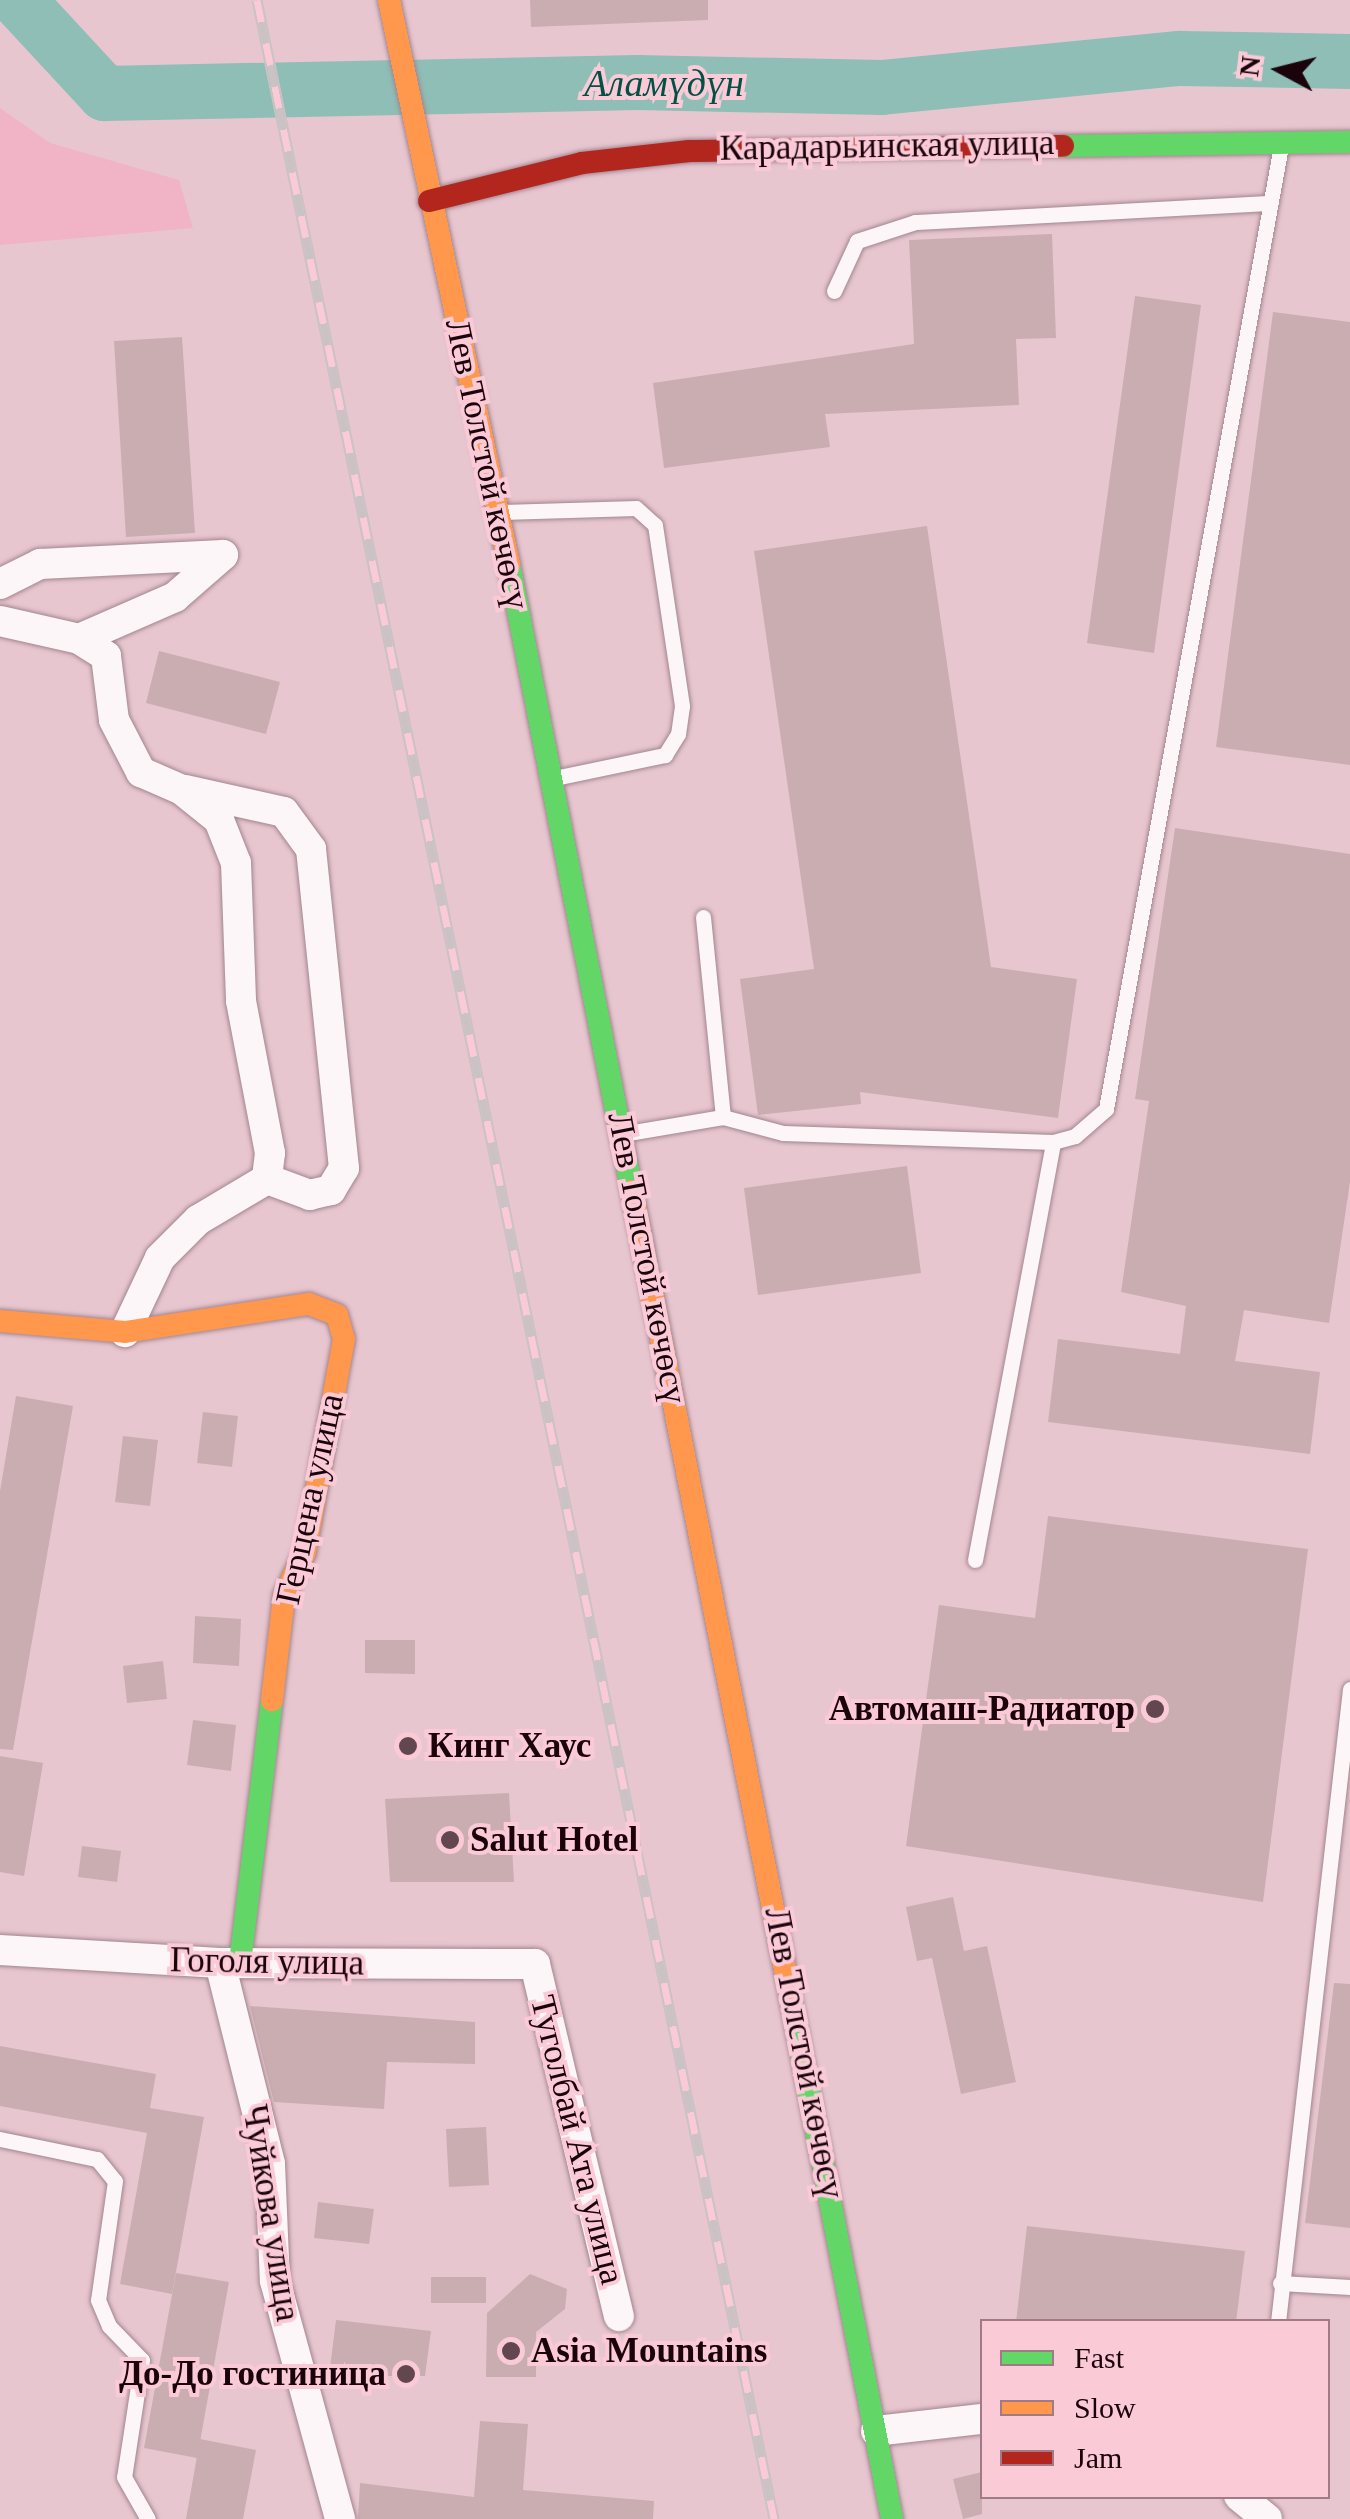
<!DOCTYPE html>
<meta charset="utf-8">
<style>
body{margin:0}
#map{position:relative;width:1350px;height:2519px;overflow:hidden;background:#e8c6d0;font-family:Georgia,serif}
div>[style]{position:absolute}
.built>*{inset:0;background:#f1b3c6}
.river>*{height:55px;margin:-27.5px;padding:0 27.5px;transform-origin:27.5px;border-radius:27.5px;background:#8ebeb6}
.building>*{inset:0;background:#caadb1}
.roads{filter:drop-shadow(0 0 2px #a2868f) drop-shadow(0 0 2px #a2868f)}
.lane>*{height:15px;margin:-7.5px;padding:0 7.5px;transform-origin:7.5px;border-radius:7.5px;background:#fcf6f8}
.street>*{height:30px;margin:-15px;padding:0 15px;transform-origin:15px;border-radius:15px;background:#fcf6f8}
.fast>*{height:22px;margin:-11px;padding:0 11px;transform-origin:11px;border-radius:11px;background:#63d668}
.slow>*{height:22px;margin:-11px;padding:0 11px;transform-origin:11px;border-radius:11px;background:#ff974d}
.jam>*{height:22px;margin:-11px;padding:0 11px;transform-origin:11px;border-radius:11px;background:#b3261e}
.rail>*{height:11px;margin-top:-5.5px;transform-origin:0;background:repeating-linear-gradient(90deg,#facad7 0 22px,#cbc2c5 0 44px);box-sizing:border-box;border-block:2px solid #cbc2c5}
.dots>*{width:28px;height:28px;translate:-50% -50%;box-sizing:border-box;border:5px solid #facad7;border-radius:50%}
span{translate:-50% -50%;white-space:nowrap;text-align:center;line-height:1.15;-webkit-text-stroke:8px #facad7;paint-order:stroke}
.street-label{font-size:35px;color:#1b030b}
.poi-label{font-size:35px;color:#1b030b;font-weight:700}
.right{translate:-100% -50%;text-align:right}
.left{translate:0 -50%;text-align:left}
.water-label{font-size:38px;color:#035045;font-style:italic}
.legend{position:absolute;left:980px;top:2319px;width:350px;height:180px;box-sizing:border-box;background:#facad7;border:2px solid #a17a85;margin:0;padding:12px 18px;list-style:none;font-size:30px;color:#1b030b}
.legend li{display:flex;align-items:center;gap:20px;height:50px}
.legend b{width:50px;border:2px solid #a17a85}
.north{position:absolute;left:1230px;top:20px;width:100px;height:100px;-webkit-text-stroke:8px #facad7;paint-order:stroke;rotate:277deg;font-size:28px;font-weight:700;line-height:40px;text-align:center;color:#1b030b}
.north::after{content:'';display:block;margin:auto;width:35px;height:45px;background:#1b030b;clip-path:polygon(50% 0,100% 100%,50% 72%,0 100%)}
</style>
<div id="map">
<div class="built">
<div style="clip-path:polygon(0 108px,50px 143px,179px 180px,193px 228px,0 245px)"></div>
</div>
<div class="river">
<div style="left:18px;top:0;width:127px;rotate:47.2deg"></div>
<div style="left:104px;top:93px;width:533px;rotate:-1.18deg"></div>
<div style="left:637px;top:82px;width:244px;rotate:1.2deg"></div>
<div style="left:881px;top:87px;width:299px;rotate:-5.6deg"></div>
<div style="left:1179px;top:58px;width:171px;rotate:1deg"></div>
</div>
<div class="building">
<div style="clip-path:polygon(530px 0,708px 0,708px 20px,531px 27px)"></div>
<div style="clip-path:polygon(1052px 234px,1056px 338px,1016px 339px,1019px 405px,825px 414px,830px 447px,664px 468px,653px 383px,914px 344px,909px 240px)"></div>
<div style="clip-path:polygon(1135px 296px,1201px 305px,1154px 653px,1087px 643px)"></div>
<div style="clip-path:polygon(1273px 312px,1350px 322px,1350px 765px,1216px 747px)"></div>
<div style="clip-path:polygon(182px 337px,195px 533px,126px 537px,114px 341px)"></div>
<div style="clip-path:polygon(927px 526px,991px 967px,1077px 979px,1058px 1118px,860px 1092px,861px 1104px,758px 1115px,740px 979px,814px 969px,754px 551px)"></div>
<div style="clip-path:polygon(159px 651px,280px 682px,266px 734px,146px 703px)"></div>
<div style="clip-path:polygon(1175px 828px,1350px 854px,1350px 1182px,1329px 1323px,1244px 1310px,1235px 1361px,1320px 1372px,1310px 1454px,1048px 1422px,1058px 1339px,1180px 1354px,1186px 1306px,1121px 1292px,1149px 1101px,1135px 1099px)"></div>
<div style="clip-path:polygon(907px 1166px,921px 1273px,758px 1295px,744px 1188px)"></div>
<div style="clip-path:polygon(16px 1396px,73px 1406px,13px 1750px,0 1749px,0 1491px)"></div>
<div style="clip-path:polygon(203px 1412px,238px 1416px,232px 1467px,197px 1463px)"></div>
<div style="clip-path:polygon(123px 1436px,158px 1440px,150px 1506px,115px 1502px)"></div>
<div style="clip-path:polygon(1048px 1516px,1308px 1549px,1263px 1902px,906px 1846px,939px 1605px,1035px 1618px)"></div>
<div style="clip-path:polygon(195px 1616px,241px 1619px,239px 1666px,193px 1663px)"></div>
<div style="clip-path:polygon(365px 1640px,415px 1640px,415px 1674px,365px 1673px)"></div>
<div style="clip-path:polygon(163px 1661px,167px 1699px,127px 1703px,123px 1666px)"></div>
<div style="clip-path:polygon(193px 1720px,236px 1725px,231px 1771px,187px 1765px)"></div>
<div style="clip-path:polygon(0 1756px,43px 1763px,24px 1876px,0 1872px)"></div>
<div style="clip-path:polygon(509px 1793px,514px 1882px,390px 1882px,385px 1799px)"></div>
<div style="clip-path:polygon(82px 1846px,121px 1851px,117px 1882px,78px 1877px)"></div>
<div style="clip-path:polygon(953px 1897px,964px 1951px,987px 1946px,1016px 2082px,961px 2094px,932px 1958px,917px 1961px,906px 1907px)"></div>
<div style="clip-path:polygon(1334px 1983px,1350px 1984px,1350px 2228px,1305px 2223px)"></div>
<div style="clip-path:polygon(250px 2006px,475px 2022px,475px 2064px,387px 2062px,384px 2109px,274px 2102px)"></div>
<div style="clip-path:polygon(0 2046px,156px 2074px,150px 2108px,204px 2117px,172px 2294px,120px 2284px,147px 2133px,0 2106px)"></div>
<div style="clip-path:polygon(486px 2127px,489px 2185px,449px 2187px,446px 2129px)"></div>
<div style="clip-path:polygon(318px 2202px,374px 2209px,369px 2244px,314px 2238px)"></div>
<div style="clip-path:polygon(1027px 2226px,1245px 2251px,1236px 2322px,1016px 2322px)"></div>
<div style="clip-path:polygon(176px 2273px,229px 2282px,197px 2458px,144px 2448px)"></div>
<div style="clip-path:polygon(530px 2274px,567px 2289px,565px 2309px,536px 2332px,536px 2377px,486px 2377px,487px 2313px)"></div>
<div style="clip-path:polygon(431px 2277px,486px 2277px,486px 2303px,431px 2303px)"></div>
<div style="clip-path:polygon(336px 2320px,431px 2331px,425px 2376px,329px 2376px)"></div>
<div style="clip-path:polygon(480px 2421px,528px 2424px,523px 2490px,654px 2501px,653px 2519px,358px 2519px,360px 2483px,474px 2497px)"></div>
<div style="clip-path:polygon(200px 2439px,256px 2450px,243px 2519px,186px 2519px)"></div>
<div style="clip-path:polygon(982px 2472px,982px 2514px,963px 2519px,953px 2479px)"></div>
</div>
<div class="roads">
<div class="lane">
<div style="left:834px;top:291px;width:55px;rotate:-65.3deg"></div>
<div style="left:857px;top:241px;width:61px;rotate:-18.1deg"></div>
<div style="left:915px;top:222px;width:355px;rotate:-3.1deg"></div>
<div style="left:502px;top:512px;width:134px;rotate:-1.7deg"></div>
<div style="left:636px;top:508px;width:25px;rotate:42deg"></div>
<div style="left:655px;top:525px;width:183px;rotate:81.5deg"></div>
<div style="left:682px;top:706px;width:28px;rotate:98deg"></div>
<div style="left:678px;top:734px;width:25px;rotate:122deg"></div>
<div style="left:665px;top:755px;width:112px;rotate:168.2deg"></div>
<div style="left:703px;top:917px;width:201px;rotate:84.3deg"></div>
<div style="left:628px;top:1133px;width:96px;rotate:-9.6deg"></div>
<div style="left:723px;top:1117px;width:62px;rotate:14.9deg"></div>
<div style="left:783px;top:1133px;width:270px;rotate:1.9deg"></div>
<div style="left:1053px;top:1142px;width:23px;rotate:-15deg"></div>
<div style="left:1075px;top:1136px;width:41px;rotate:-41.1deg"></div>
<div style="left:1106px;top:1109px;width:979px;rotate:-79.7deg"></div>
<div style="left:975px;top:1560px;width:425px;rotate:-79.4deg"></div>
<div style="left:0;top:2139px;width:99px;rotate:11.7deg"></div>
<div style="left:97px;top:2159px;width:28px;rotate:51deg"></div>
<div style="left:115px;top:2181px;width:120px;rotate:98.1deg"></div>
<div style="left:98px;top:2300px;width:28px;rotate:67deg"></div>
<div style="left:109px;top:2326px;width:47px;rotate:45.9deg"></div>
<div style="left:142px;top:2360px;width:118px;rotate:98.7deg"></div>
<div style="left:124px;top:2477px;width:48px;rotate:60.3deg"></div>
<div style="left:1280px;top:2283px;width:70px;rotate:3.3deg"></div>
<div style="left:1278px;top:2322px;width:637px;rotate:-83.51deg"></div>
</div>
<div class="street">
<div style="left:0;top:584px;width:45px;rotate:-26.6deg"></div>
<div style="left:40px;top:564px;width:183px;rotate:-2.8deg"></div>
<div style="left:0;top:621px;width:81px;rotate:12.8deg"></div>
<div style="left:79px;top:639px;width:32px;rotate:32deg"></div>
<div style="left:106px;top:656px;width:64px;rotate:82.9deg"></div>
<div style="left:114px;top:720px;width:59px;rotate:62.6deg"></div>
<div style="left:141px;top:772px;width:45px;rotate:23.7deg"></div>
<div style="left:182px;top:790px;width:48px;rotate:39deg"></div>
<div style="left:219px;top:820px;width:46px;rotate:68.4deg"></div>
<div style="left:236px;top:863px;width:138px;rotate:87.9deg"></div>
<div style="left:241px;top:1001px;width:155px;rotate:79.2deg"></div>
<div style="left:270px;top:1153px;width:26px;rotate:97deg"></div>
<div style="left:267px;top:1179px;width:80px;rotate:149.3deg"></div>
<div style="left:198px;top:1220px;width:54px;rotate:135deg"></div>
<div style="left:160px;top:1258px;width:82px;rotate:115.3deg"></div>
<div style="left:79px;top:639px;width:105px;rotate:-23.6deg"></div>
<div style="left:175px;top:597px;width:64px;rotate:-41.2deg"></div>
<div style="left:185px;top:790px;width:101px;rotate:12.5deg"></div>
<div style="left:284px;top:812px;width:46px;rotate:53.9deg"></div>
<div style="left:311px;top:849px;width:321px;rotate:84.1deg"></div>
<div style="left:344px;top:1168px;width:26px;rotate:121deg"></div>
<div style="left:331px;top:1190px;width:22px;rotate:167deg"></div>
<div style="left:310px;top:1195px;width:46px;rotate:-159.6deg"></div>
<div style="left:0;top:1950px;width:220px;rotate:3.4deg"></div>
<div style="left:220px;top:1963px;width:315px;rotate:0.2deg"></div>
<div style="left:535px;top:1964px;width:362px;rotate:76.6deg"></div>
<div style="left:220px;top:1963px;width:207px;rotate:76deg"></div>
<div style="left:270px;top:2164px;width:117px;rotate:87.6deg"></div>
<div style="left:275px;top:2281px;width:247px;rotate:74.7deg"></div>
<div style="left:876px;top:2431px;width:107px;rotate:-6.5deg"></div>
<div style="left:1239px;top:2496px;width:36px;rotate:39deg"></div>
</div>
<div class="fast">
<div style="left:1063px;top:146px;width:287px;rotate:-0.8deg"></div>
<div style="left:509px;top:564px;width:639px;rotate:78.9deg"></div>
<div style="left:240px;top:1963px;width:265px;rotate:-83.1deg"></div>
<div style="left:790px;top:1995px;width:534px;rotate:78.98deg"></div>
</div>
<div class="slow">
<div style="left:389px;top:0;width:577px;rotate:77.99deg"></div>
<div style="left:632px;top:1191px;width:819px;rotate:78.88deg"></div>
<div style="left:0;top:1321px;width:125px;rotate:5deg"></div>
<div style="left:125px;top:1332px;width:186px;rotate:-8.7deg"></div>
<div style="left:309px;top:1304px;width:30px;rotate:21deg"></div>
<div style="left:337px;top:1315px;width:25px;rotate:74deg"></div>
<div style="left:344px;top:1339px;width:217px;rotate:100.4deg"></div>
<div style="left:305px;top:1552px;width:49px;rotate:115.5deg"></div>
<div style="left:284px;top:1596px;width:105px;rotate:96.6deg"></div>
</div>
<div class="jam">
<div style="left:429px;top:201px;width:158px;rotate:-13.9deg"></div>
<div style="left:582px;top:163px;width:108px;rotate:-6.4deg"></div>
<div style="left:689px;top:151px;width:374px;rotate:-0.8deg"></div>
</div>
</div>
<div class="rail">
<div style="left:257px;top:0;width:2572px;rotate:78.4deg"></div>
</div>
<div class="dots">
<div style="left:1155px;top:1709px;background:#634750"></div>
<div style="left:408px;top:1746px;background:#634750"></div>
<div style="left:450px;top:1840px;background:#634750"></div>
<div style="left:511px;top:2351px;background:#634750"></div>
<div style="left:406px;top:2374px;background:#634750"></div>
</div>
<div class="street-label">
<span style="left:887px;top:146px;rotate:-1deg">Карадарьинская улица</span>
<span style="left:487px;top:464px;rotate:78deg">Лев Толстой көчөсү</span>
<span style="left:647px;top:1258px;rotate:79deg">Лев Толстой көчөсү</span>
<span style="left:310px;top:1499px;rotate:-78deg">Герцена улица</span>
<span style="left:267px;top:1962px;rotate:1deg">Гоголя улица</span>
<span style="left:804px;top:2053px;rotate:79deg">Лев Толстой көчөсү</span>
<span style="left:577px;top:2140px;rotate:76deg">Туголбай Ата улица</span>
<span style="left:271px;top:2213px;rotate:81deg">Чуйкова улица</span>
</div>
<div class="poi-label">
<span class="right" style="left:1135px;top:1709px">Автомаш-Радиатор</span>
<span class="left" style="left:428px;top:1746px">Кинг Хаус</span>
<span class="left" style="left:470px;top:1840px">Salut Hotel</span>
<span class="left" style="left:531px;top:2351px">Asia Mountains</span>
<span class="right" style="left:386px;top:2374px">До-До гостиница</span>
</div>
<div class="water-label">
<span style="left:664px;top:84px">Аламүдүн</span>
</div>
<ul class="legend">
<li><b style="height:12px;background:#63d668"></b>Fast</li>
<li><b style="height:12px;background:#ff974d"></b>Slow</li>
<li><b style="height:12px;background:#b3261e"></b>Jam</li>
</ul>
<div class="north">N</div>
</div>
